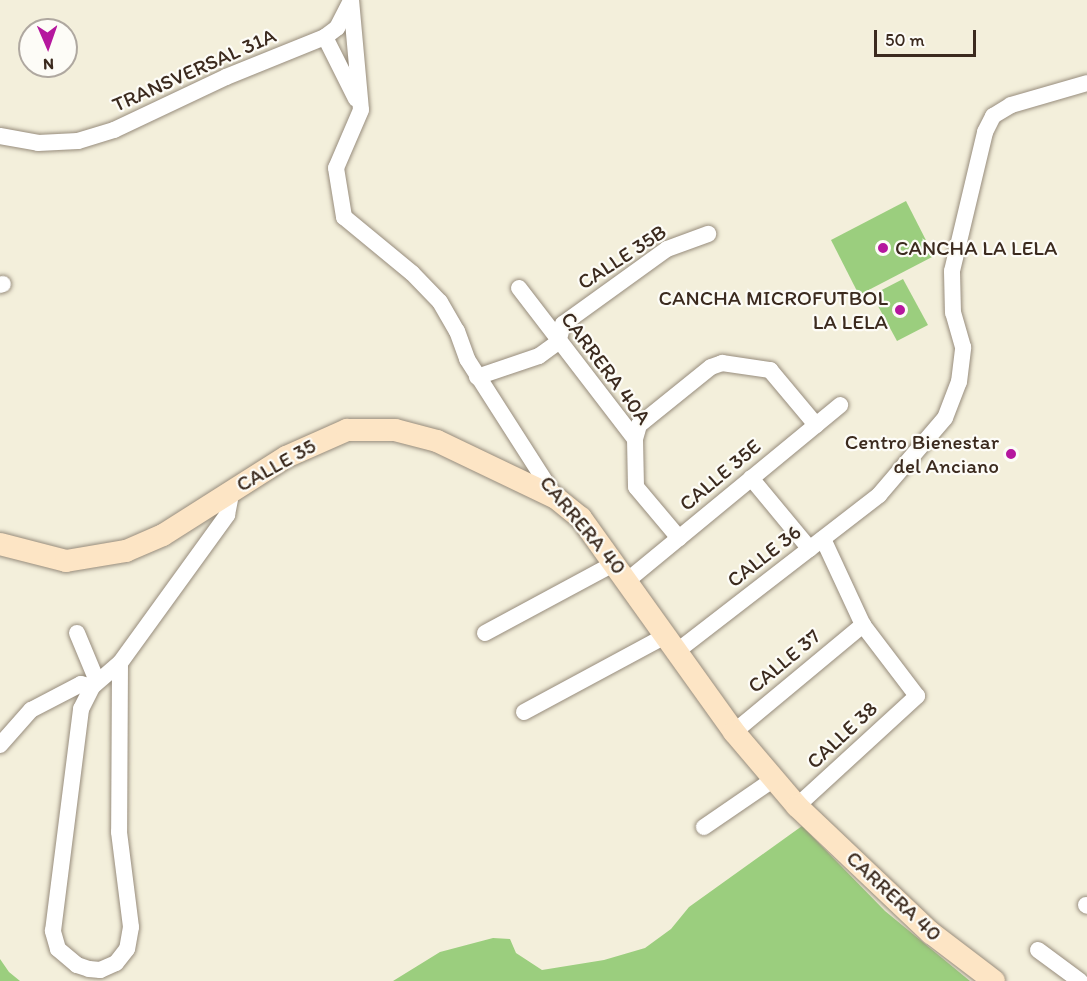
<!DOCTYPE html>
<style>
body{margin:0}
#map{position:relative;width:1087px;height:981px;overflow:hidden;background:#f3efdb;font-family:Itim,sans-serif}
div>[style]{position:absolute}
.green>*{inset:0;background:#9bce7e}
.roads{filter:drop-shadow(0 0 2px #978c7c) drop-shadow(0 0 2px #978c7c)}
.minor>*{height:16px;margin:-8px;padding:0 8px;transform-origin:8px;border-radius:8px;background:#fff}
.secondary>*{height:22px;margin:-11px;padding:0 11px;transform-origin:11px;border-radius:11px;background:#fde5c5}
.dots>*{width:16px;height:16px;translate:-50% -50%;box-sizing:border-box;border:3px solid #fdfcf7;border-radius:50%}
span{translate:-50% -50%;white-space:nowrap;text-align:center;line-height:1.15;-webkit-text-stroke:4.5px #fdfcf7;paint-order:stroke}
.street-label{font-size:21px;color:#3b2a1e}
.poi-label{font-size:21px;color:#3b2a1e}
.left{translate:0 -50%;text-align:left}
.right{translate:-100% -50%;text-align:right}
.north{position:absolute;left:18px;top:18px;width:60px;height:60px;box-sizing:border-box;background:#fdfcf7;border:2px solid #afa8a0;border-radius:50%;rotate:178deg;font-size:16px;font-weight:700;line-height:24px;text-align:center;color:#3b2a1e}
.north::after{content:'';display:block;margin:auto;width:21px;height:27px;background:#b5179e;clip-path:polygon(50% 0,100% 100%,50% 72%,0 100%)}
.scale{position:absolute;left:874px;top:30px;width:102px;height:27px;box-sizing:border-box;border:3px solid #3b2a1e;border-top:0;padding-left:8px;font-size:18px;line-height:21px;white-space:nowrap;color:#3b2a1e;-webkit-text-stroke:4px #fdfcf7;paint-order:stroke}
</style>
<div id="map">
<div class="green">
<div style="clip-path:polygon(906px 201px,934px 256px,859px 295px,831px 240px)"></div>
<div style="clip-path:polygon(903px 279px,928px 325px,897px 341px,872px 295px)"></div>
<div style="clip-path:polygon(802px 826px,885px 911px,970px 981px,393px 981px,440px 952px,493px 938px,510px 939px,516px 953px,542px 970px,604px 960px,645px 948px,671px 929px,689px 907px)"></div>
<div style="clip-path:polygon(0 959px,9px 972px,20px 981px,0 981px)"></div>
</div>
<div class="roads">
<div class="minor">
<div style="left:351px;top:0;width:110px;rotate:84.8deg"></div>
<div style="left:361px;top:110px;width:63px;rotate:113.3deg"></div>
<div style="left:336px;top:168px;width:50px;rotate:80.7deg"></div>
<div style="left:344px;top:217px;width:88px;rotate:39.5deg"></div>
<div style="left:412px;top:273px;width:40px;rotate:46deg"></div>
<div style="left:440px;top:302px;width:34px;rotate:60deg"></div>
<div style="left:457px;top:331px;width:30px;rotate:70deg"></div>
<div style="left:467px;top:359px;width:165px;rotate:57.4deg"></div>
<div style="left:325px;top:37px;width:15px;rotate:-37deg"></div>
<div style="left:337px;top:28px;width:30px;rotate:-63deg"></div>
<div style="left:0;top:136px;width:39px;rotate:10deg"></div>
<div style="left:38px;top:143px;width:40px;rotate:-2.9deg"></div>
<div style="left:78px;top:141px;width:38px;rotate:-17deg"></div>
<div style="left:114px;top:130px;width:124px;rotate:-25.3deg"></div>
<div style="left:226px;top:77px;width:107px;rotate:-22deg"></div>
<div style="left:325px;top:37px;width:69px;rotate:63.4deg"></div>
<div style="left:0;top:285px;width:3px;rotate:-18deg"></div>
<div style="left:519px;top:288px;width:190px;rotate:52.5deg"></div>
<div style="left:635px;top:439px;width:48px;rotate:88.8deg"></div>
<div style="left:636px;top:487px;width:67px;rotate:49.9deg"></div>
<div style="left:477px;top:377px;width:65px;rotate:-18.7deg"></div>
<div style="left:539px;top:356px;width:24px;rotate:-36deg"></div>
<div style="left:558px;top:342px;width:19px;rotate:-74deg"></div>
<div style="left:563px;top:324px;width:128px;rotate:-35.8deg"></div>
<div style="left:667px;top:249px;width:44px;rotate:-20.1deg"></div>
<div style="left:635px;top:439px;width:15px;rotate:-74deg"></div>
<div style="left:639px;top:425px;width:92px;rotate:-38.9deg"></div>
<div style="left:711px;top:367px;width:12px;rotate:-20deg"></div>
<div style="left:722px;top:363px;width:49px;rotate:8.3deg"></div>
<div style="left:770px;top:370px;width:72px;rotate:50.1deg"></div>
<div style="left:751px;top:478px;width:92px;rotate:50.3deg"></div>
<div style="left:628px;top:580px;width:275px;rotate:-39.5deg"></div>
<div style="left:77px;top:633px;width:52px;rotate:67.4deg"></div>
<div style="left:485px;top:633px;width:148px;rotate:-28.3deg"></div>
<div style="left:676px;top:652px;width:257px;rotate:-37.7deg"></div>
<div style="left:879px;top:495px;width:101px;rotate:-49.4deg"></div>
<div style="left:945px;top:418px;width:39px;rotate:-69deg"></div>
<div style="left:959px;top:382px;width:35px;rotate:-83deg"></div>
<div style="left:963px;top:347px;width:35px;rotate:-106deg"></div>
<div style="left:953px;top:313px;width:42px;rotate:-91.4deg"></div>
<div style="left:952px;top:271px;width:143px;rotate:-76.6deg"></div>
<div style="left:985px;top:132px;width:18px;rotate:-63deg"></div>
<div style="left:993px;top:116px;width:21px;rotate:-31deg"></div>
<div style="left:1011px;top:105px;width:79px;rotate:-16.1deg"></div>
<div style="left:120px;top:663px;width:169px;rotate:90.3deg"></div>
<div style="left:119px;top:832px;width:96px;rotate:82.8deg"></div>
<div style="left:131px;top:927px;width:22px;rotate:100deg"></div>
<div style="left:127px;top:949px;width:18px;rotate:128deg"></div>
<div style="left:116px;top:963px;width:17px;rotate:156deg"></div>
<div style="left:100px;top:970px;width:11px;rotate:-175deg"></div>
<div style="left:89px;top:969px;width:13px;rotate:-162deg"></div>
<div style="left:77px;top:965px;width:25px;rotate:-140deg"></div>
<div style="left:58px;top:949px;width:19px;rotate:-106deg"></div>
<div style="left:53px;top:931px;width:224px;rotate:-82.8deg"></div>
<div style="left:81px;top:709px;width:25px;rotate:-63deg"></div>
<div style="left:92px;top:687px;width:37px;rotate:-41deg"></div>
<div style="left:120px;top:663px;width:183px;rotate:-54.1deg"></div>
<div style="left:227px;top:515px;width:25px;rotate:-79deg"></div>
<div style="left:524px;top:712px;width:160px;rotate:-28.3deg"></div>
<div style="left:734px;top:732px;width:168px;rotate:-39.7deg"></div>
<div style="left:0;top:745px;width:47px;rotate:-48.5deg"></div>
<div style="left:31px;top:710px;width:56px;rotate:-27.5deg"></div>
<div style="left:81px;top:684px;width:11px;rotate:15deg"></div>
<div style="left:797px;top:806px;width:163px;rotate:-42.5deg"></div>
<div style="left:917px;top:696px;width:89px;rotate:-127.3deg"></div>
<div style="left:863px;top:625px;width:95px;rotate:-114.9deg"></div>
<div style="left:704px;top:827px;width:85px;rotate:-34.4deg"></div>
<div style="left:1086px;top:905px;width:1px;rotate:45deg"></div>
<div style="left:1038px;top:950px;width:52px;rotate:36.4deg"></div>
</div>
<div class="secondary">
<div style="left:0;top:544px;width:68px;rotate:14.4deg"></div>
<div style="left:66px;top:561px;width:61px;rotate:-9.5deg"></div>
<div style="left:126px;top:551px;width:40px;rotate:-23.4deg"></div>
<div style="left:163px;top:535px;width:146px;rotate:-32.4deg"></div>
<div style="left:286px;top:457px;width:67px;rotate:-23.9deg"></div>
<div style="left:347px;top:430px;width:48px"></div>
<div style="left:395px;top:430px;width:43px;rotate:14.7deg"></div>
<div style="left:437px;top:441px;width:132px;rotate:25.6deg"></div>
<div style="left:556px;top:498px;width:32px;rotate:39deg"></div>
<div style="left:581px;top:518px;width:263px;rotate:54.4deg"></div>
<div style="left:734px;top:732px;width:97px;rotate:49.6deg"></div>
<div style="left:797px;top:806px;width:185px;rotate:43.5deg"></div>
<div style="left:931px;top:933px;width:79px;rotate:37.3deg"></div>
</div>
</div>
<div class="dots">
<div style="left:883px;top:248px;background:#b5179e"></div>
<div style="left:900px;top:310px;background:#b5179e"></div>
<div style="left:1011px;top:454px;background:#b5179e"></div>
</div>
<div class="street-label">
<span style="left:194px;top:70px;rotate:-24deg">TRANSVERSAL 31A</span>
<span style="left:622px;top:257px;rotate:-33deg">CALLE 35B</span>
<span style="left:606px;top:368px;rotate:53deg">CARRERA 40A</span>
<span style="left:276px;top:465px;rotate:-29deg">CALLE 35</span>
<span style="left:720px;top:475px;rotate:-40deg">CALLE 35E</span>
<span style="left:583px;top:525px;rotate:50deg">CARRERA 40</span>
<span style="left:764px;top:556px;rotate:-38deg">CALLE 36</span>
<span style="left:784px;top:661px;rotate:-40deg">CALLE 37</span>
<span style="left:842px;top:735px;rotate:-43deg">CALLE 38</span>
<span style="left:894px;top:896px;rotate:43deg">CARRERA 40</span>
</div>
<div class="poi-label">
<span class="left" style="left:895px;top:248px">CANCHA LA LELA</span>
<span class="right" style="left:888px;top:310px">CANCHA MICROFUTBOL<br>LA LELA</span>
<span class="right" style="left:999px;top:454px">Centro Bienestar<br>del Anciano</span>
</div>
<div class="north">N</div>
<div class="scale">50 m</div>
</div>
